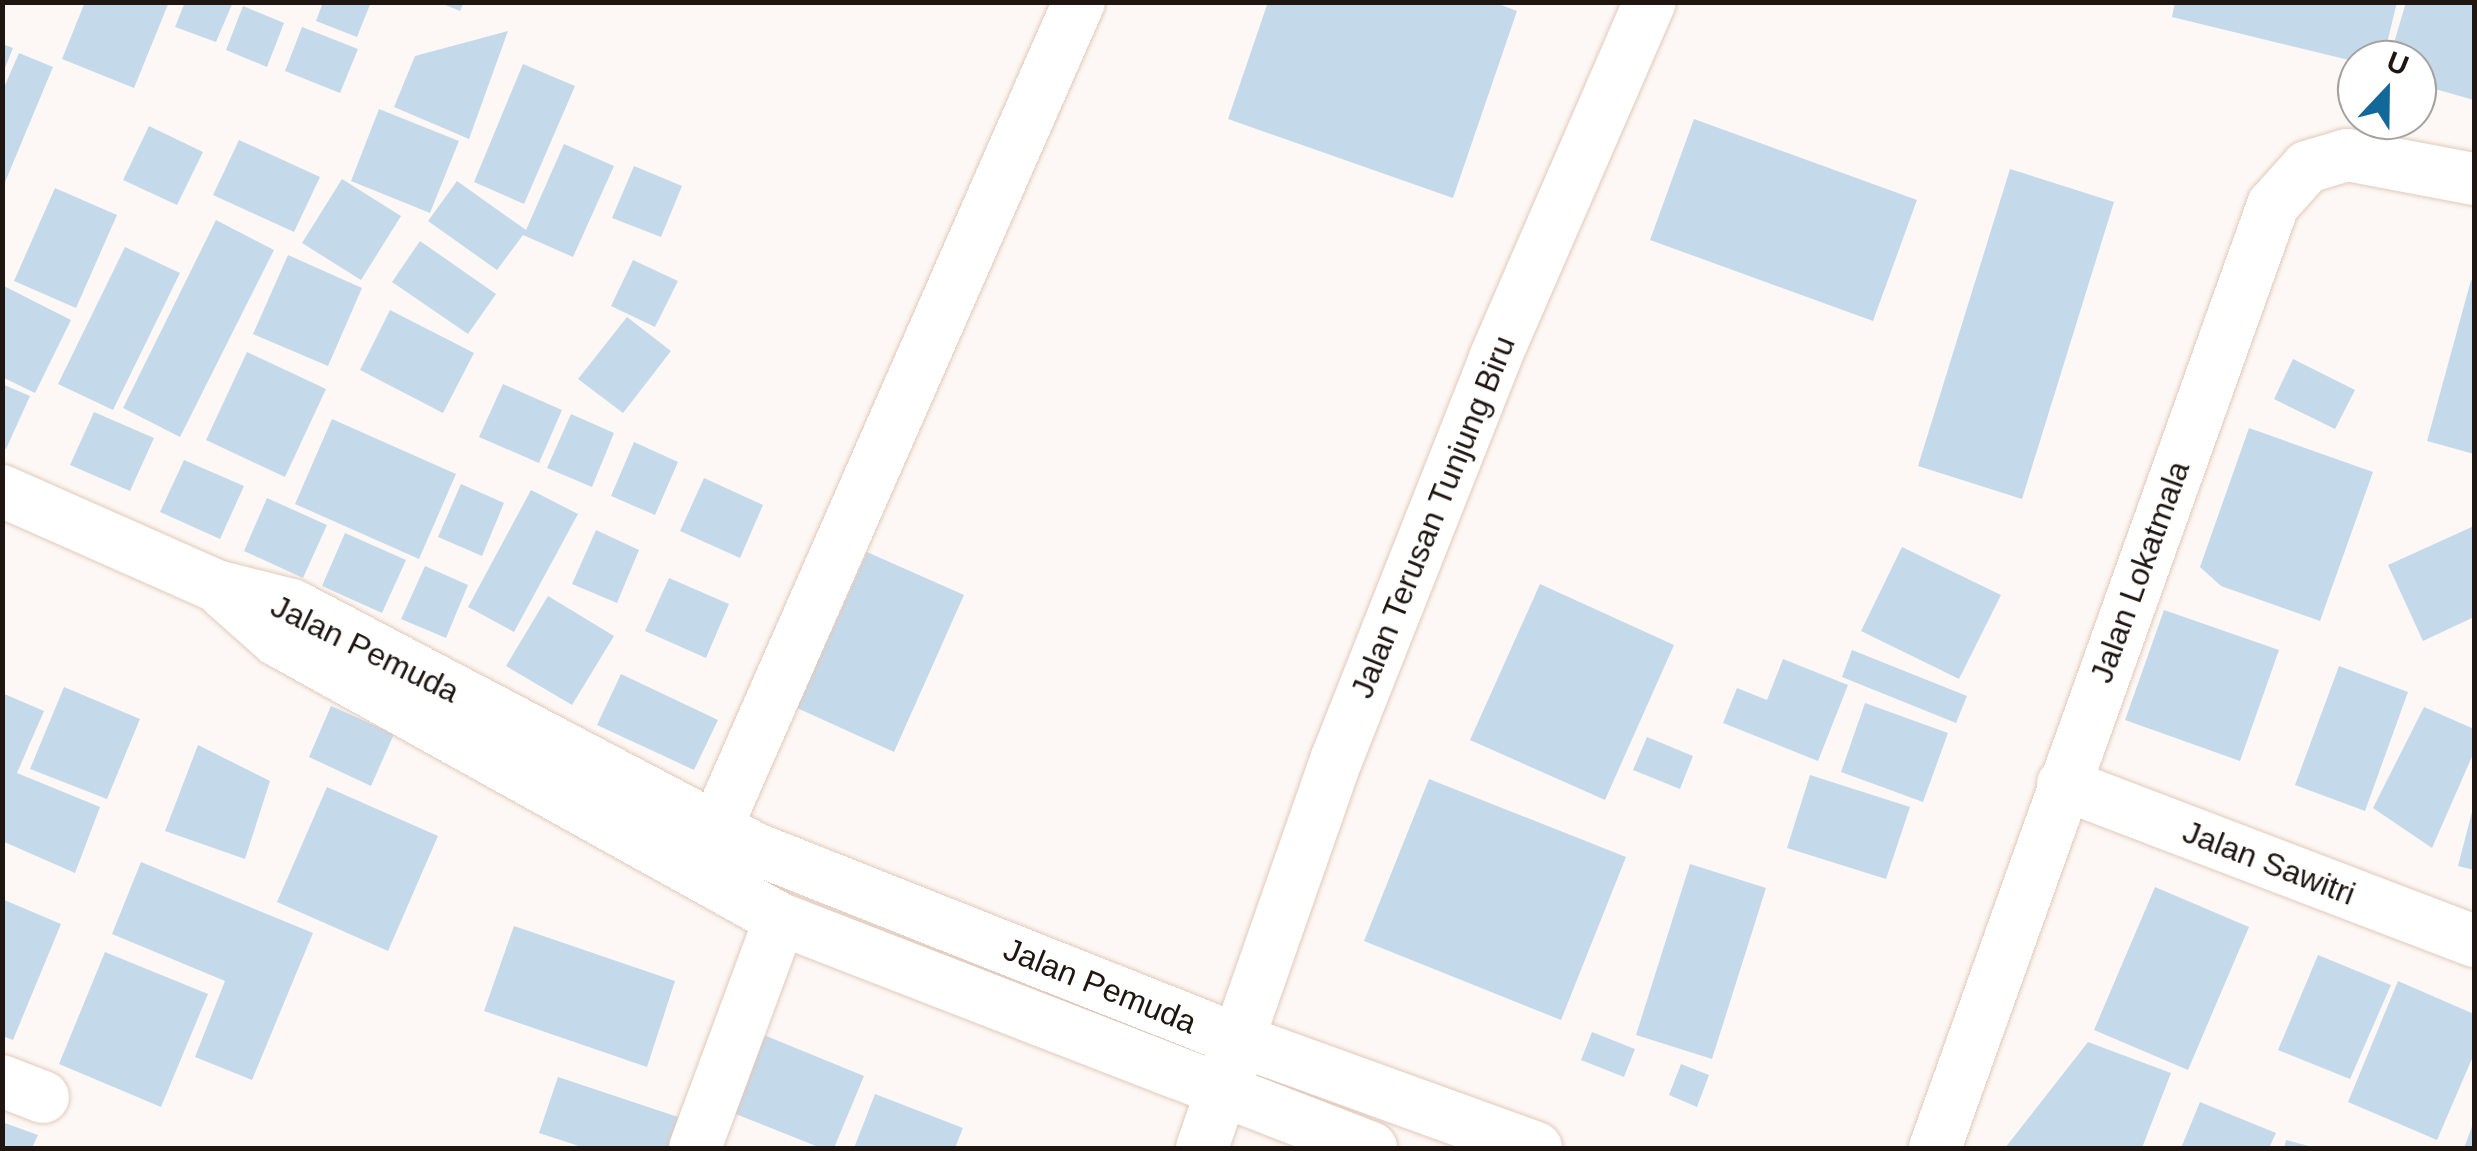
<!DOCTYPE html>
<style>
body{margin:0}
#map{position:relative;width:2477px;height:1151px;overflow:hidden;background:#fdf8f5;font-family:Helvetica,sans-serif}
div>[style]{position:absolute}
.building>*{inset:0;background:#c4daeb}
.roads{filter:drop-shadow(0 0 2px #e1c9bb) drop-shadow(0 0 2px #e1c9bb)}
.street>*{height:52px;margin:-26px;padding:0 26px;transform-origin:26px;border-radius:26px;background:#fff}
.secondary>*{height:55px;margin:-27.5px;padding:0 27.5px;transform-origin:27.5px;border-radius:27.5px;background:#fff}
span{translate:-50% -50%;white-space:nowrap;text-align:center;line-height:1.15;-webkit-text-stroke:10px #fff;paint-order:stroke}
.street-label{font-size:32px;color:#1f1611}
.frame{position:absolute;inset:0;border:5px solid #1f1611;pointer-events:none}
.north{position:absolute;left:2337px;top:40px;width:100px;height:100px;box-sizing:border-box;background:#fff;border:2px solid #a5a2a0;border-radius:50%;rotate:22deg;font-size:28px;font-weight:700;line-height:40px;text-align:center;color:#1f1611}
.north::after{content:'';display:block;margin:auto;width:35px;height:45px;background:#126999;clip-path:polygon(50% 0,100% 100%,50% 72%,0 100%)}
</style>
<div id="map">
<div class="building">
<div style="clip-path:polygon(85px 2px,169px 2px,134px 88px,62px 59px)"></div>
<div style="clip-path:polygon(185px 2px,233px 2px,216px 42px,175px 27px)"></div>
<div style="clip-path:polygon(323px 2px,371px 2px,357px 37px,316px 21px)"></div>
<div style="clip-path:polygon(438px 2px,464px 2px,460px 11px)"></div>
<div style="clip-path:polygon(1268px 2px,1493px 2px,1517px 11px,1453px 198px,1228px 119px)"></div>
<div style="clip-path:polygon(2175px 2px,2397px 2px,2383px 60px,2357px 62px,2172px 17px)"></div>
<div style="clip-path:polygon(2406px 2px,2474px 2px,2474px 100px,2417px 84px,2417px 60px,2389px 60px)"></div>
<div style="clip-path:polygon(243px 6px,284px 23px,267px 67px,226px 50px)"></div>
<div style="clip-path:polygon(302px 27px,358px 49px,340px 93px,285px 71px)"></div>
<div style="clip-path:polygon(508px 31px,469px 139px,394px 107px,415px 56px)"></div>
<div style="clip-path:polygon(2px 44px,13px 48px,3px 73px,2px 73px)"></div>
<div style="clip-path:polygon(19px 53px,53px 67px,3px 187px,2px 92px)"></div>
<div style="clip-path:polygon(523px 64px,575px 86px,524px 204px,474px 182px)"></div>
<div style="clip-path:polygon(379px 109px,459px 141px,430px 213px,351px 181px)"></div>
<div style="clip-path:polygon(1694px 119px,1917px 200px,1873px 321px,1650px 240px)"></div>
<div style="clip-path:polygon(149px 126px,203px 152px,177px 205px,123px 180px)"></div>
<div style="clip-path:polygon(239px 140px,320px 177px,294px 232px,213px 195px)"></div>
<div style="clip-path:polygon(564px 144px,614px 166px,573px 257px,523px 235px,497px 270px,428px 221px,457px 181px,526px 230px)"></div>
<div style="clip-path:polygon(634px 166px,682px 186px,661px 237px,612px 218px)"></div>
<div style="clip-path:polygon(2010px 169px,2114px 202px,2022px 499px,1918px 466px)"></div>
<div style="clip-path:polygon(342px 179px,401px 216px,361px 280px,302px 243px)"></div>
<div style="clip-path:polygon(55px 188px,117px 215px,76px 308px,14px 281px)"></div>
<div style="clip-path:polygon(216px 220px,274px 250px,180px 437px,123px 408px)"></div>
<div style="clip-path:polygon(420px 241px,496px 294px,468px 334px,392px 282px)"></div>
<div style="clip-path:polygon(125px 247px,180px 273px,113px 410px,58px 384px)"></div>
<div style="clip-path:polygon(288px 255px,362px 288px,328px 366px,253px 334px)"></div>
<div style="clip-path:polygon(633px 260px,678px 281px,655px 327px,611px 306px)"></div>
<div style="clip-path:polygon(2471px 280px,2474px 281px,2474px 454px,2427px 441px)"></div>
<div style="clip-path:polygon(2px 285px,71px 320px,35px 393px,2px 377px)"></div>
<div style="clip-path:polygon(390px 310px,474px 353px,443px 413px,360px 370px)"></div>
<div style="clip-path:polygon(627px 317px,671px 351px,623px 413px,578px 379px)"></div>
<div style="clip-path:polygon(247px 352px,326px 389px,285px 477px,206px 440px)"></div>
<div style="clip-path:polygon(2293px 359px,2355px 390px,2335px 429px,2274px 399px)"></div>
<div style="clip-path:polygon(2px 384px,30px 396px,6px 449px,2px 448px)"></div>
<div style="clip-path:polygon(503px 384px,562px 410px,539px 463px,479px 437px)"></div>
<div style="clip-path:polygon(94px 412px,154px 438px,130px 491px,70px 465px)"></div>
<div style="clip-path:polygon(571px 414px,614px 433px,592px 487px,547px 468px)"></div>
<div style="clip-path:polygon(332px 419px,456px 474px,419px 559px,295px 504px)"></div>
<div style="clip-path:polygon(2249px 428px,2373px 472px,2320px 621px,2221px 586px,2200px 567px)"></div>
<div style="clip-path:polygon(634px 442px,678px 462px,655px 515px,611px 496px)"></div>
<div style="clip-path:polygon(184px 460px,244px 486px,220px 539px,160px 512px)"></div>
<div style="clip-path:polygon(704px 478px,763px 505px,740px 558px,680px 531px)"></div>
<div style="clip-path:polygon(461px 484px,504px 503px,482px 556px,438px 537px)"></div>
<div style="clip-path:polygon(531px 490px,578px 514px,514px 632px,468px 607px)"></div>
<div style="clip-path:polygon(267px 498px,327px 525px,303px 578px,244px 551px)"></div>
<div style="clip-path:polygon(2474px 526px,2474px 617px,2423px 641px,2388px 565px)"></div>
<div style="clip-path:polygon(596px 530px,639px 550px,617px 603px,572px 584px)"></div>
<div style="clip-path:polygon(345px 533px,406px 560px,382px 613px,322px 586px)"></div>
<div style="clip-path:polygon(1902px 547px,2001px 595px,1959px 679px,1861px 631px)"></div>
<div style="clip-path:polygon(867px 552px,964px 595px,894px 752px,797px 708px)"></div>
<div style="clip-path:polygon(425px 566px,468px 585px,446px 638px,401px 619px)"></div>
<div style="clip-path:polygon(669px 578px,729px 604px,706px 658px,645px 631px)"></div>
<div style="clip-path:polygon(1540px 584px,1674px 645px,1605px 800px,1470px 740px)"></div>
<div style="clip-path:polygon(548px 596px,614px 636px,572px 705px,506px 666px)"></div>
<div style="clip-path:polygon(2164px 610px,2279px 650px,2240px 761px,2125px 720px)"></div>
<div style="clip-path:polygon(1852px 650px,1967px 696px,1956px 723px,1842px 677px)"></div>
<div style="clip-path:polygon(1783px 659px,1848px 685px,1818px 761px,1723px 723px,1737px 688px,1767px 700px)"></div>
<div style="clip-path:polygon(2339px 666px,2408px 692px,2365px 811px,2295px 785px)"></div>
<div style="clip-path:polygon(621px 674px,718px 720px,694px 770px,597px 725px)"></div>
<div style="clip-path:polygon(64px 687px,140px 719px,107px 799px,30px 769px)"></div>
<div style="clip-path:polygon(2px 693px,44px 711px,17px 773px,100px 807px,75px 873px,2px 841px)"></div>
<div style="clip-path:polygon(1865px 703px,1948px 733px,1923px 802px,1841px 772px)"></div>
<div style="clip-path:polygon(331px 706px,394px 734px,371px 786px,309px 757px)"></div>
<div style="clip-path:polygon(2424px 707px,2474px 729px,2474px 752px,2432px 848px,2373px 808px)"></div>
<div style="clip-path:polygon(1647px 737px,1693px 756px,1680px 789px,1633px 770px)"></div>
<div style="clip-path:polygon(198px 745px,270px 781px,245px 859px,165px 831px)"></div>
<div style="clip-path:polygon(1810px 775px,1910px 807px,1886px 879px,1787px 848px)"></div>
<div style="clip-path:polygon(1429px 779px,1626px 857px,1561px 1020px,1364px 941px)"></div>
<div style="clip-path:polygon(327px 787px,438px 836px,388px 951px,277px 902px)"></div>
<div style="clip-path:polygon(2473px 808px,2474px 809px,2474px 870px,2458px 866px)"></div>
<div style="clip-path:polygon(141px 862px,313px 933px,252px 1080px,195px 1057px,225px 981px,112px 934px)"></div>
<div style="clip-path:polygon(1690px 864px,1766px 888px,1712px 1059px,1636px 1035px)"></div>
<div style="clip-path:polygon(2155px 887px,2249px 927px,2188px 1070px,2094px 1030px)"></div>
<div style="clip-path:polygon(2px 899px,61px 924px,13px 1040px,2px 1036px)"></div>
<div style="clip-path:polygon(514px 926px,675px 981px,647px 1067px,484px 1011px)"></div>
<div style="clip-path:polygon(105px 952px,208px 994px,161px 1107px,59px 1064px)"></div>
<div style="clip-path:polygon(2318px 955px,2391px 985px,2350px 1079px,2278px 1050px)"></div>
<div style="clip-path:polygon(2398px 981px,2474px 1014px,2474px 1054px,2437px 1140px,2348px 1102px)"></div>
<div style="clip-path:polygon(754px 1031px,864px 1076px,834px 1148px,821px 1148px,723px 1109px)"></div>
<div style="clip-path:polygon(1592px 1032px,1635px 1049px,1624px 1077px,1581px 1060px)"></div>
<div style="clip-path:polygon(2088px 1042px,2171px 1073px,2142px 1148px,2005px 1148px)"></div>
<div style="clip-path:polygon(1681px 1064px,1709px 1075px,1697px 1107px,1669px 1095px)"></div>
<div style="clip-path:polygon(558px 1077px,681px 1118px,671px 1148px,585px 1148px,539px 1133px)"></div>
<div style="clip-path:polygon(875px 1094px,963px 1128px,955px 1148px,854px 1148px)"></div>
<div style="clip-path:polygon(2200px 1102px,2276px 1133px,2269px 1148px,2181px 1148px)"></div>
<div style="clip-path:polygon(2474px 1121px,2474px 1148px,2464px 1148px)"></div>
<div style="clip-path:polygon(2px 1122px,38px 1135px,32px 1148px,2px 1148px)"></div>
<div style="clip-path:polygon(2286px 1140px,2312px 1147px,2312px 1148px,2284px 1148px)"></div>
</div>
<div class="roads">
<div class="street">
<div style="left:2px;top:491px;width:234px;rotate:23.9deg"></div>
<div style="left:216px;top:586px;width:78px;rotate:14deg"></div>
<div style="left:292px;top:605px;width:524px;rotate:27.74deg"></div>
<div style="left:756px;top:849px;width:518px;rotate:21.62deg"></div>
<div style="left:1238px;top:1040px;width:317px;rotate:19.9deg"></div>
<div style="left:224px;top:593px;width:71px;rotate:41.6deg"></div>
<div style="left:277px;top:640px;width:575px;rotate:29.02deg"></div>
<div style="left:780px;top:919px;width:634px;rotate:21.18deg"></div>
<div style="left:2063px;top:784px;width:440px;rotate:20.9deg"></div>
<div style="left:715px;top:830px;width:904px;rotate:-66.27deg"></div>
<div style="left:1238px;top:1040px;width:299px;rotate:-70.7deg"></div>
<div style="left:1337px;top:758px;width:430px;rotate:-68.4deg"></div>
<div style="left:1495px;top:358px;width:388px;rotate:-66.5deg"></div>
<div style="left:2px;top:1081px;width:44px;rotate:21.3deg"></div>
<div style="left:695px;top:1148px;width:244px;rotate:-69.6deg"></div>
<div style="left:1202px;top:1148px;width:58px;rotate:-70.9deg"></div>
<div style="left:1935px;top:1148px;width:1002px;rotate:-70.28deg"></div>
<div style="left:2273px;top:205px;width:51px;rotate:-48.2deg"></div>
<div style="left:2307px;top:167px;width:42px;rotate:-16.7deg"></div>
<div style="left:2347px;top:155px;width:129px;rotate:10.7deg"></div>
</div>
<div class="secondary">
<div style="left:1221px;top:1093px;width:56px;rotate:-72.2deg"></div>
</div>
</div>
<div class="street-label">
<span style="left:1433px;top:517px;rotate:-68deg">Jalan Terusan Tunjung Biru</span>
<span style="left:2140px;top:572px;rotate:-70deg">Jalan Lokatmala</span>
<span style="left:365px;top:649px;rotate:26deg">Jalan Pemuda</span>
<span style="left:2269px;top:863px;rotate:21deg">Jalan Sawitri</span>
<span style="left:1100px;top:986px;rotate:22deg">Jalan Pemuda</span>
</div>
<div class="frame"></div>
<div class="north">U</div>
</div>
